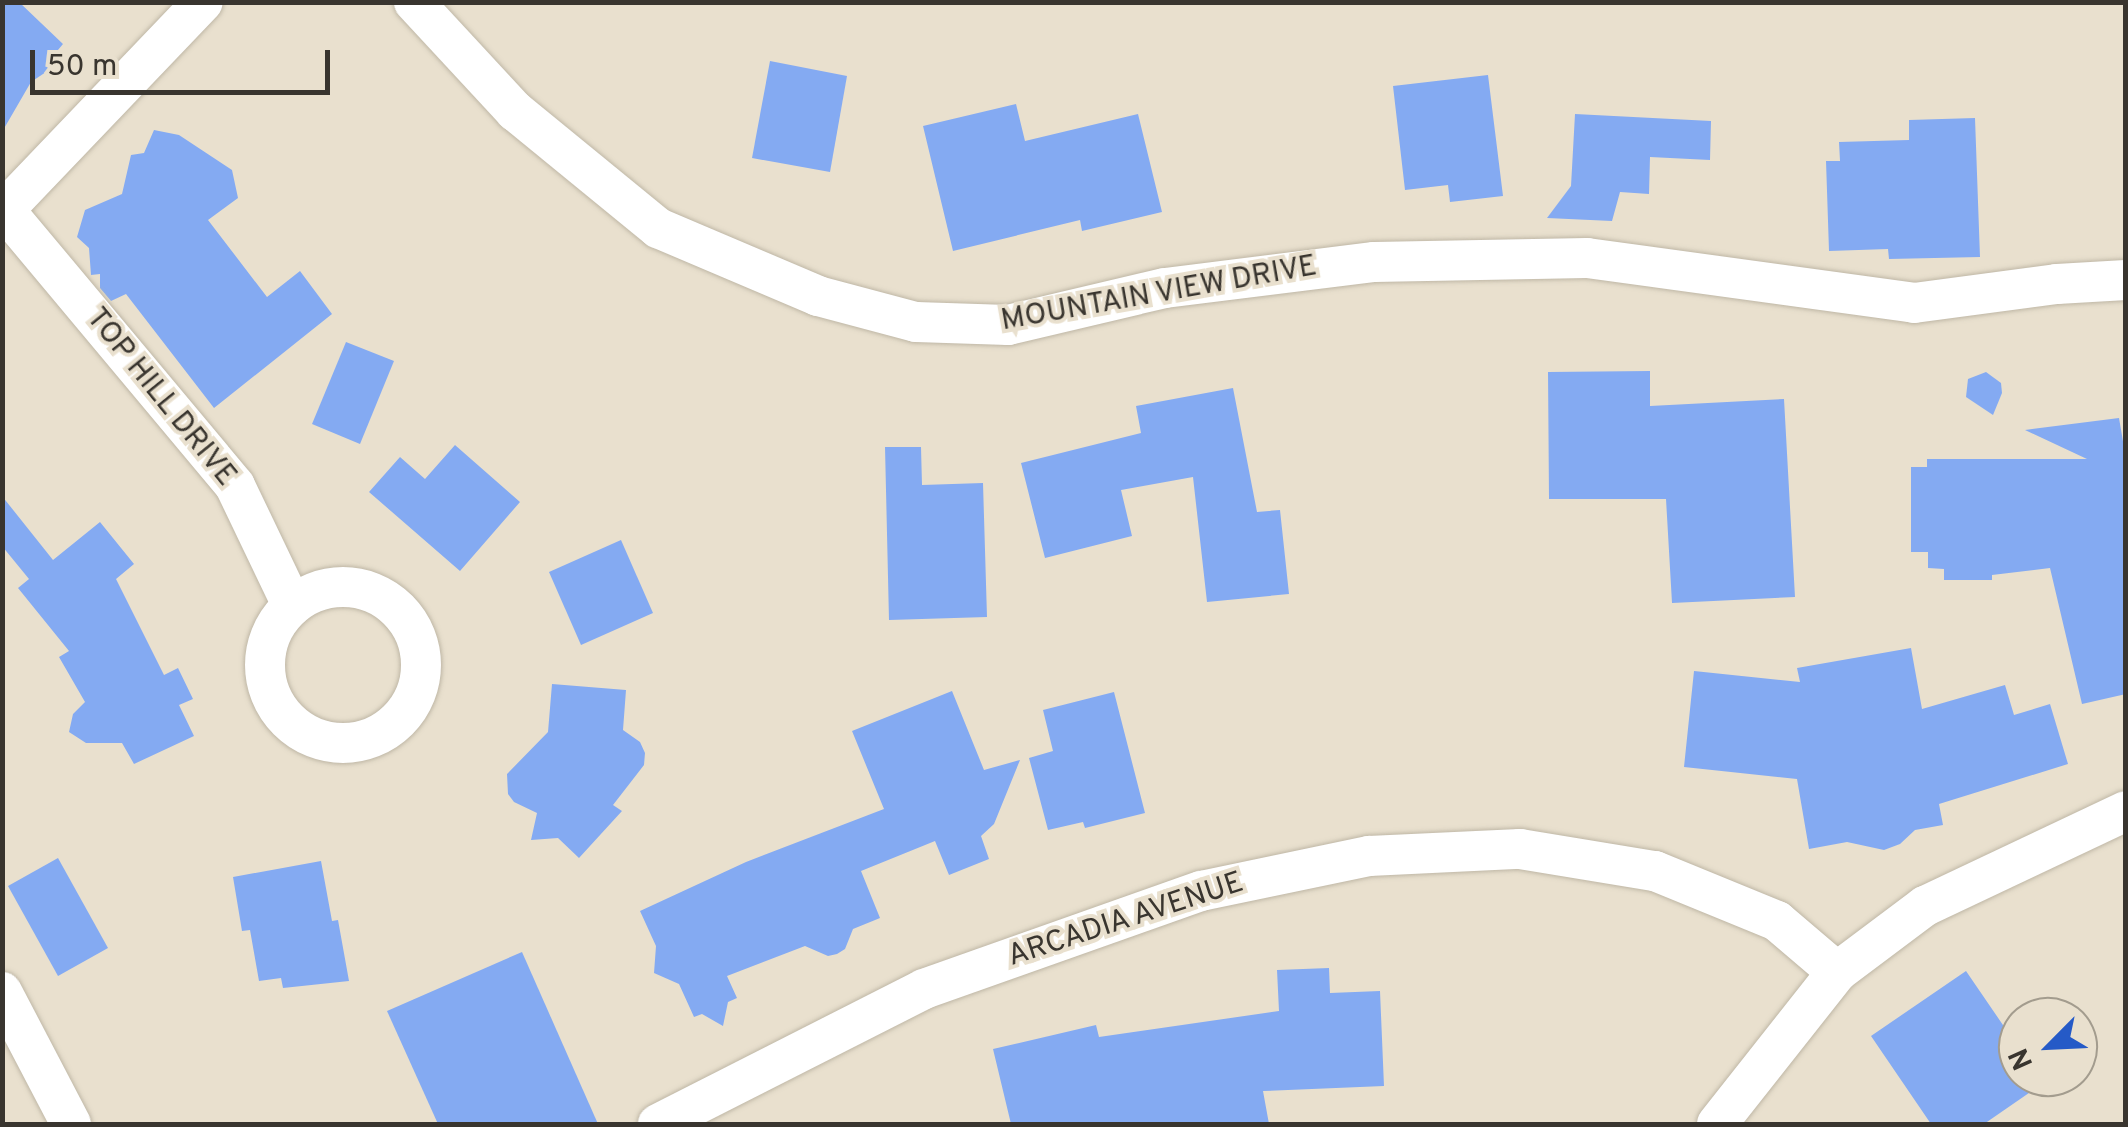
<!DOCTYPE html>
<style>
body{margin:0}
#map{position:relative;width:2128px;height:1127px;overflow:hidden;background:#e9e0ce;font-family:Overpass,sans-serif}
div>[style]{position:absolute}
.building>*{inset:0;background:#84aaf2}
.roads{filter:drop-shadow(0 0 2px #bfb7a6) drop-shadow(0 0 2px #bfb7a6)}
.minor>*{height:40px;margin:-20px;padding:0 20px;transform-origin:20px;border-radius:20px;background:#fff}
.minor>.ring{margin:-20px;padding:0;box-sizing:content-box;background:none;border:40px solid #fff;border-radius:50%}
span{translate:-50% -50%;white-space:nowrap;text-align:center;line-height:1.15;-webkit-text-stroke:8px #e9e0ce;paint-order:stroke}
.street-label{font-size:30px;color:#39352f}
.frame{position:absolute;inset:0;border:5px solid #39352f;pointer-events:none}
.north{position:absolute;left:1998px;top:997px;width:100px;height:100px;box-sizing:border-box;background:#e9e0ce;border:2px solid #a39c8e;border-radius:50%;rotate:246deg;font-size:28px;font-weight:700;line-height:40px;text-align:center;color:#39352f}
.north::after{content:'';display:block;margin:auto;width:35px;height:45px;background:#255ac7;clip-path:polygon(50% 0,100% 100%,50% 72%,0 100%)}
.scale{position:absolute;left:30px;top:50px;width:300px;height:45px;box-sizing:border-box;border:5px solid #39352f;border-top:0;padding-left:12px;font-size:30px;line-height:35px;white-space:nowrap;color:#39352f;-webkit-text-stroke:8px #e9e0ce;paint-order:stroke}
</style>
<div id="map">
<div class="building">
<div style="clip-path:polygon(2px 2px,19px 2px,63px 44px,47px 63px,49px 70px,31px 82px,2px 132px)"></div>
<div style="clip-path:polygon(770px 61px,847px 76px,830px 172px,752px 158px)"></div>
<div style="clip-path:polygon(1488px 75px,1503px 196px,1450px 202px,1448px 185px,1405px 190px,1393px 86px)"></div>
<div style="clip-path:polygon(1016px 104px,1025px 141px,1138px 114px,1162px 212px,1082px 231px,1080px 220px,953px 251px,923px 126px)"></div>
<div style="clip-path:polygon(1575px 114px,1711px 121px,1710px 160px,1650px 157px,1649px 194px,1620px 192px,1612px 221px,1547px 218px,1571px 186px)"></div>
<div style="clip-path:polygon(1975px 118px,1980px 257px,1889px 259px,1888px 249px,1829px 251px,1826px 161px,1840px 161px,1839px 142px,1909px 140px,1909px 120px)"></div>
<div style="clip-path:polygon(154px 130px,179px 135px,232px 170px,238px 198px,208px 220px,267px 297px,300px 271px,332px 314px,214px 408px,126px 294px,111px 301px,100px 288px,100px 274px,91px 275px,89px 248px,77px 237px,85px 210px,122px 194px,131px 155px,144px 153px)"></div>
<div style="clip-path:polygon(346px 342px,394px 361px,360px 444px,312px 424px)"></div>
<div style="clip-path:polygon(1650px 371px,1650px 406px,1784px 399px,1795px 597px,1672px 603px,1666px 499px,1549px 499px,1548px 372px)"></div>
<div style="clip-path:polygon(1986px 372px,2001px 383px,2002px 393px,1993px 415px,1966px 397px,1968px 379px)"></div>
<div style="clip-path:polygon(1233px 388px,1257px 512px,1280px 510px,1289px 594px,1207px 602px,1193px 477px,1121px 490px,1132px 536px,1045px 558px,1021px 463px,1141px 433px,1136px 406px)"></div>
<div style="clip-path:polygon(2119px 418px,2126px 459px,2126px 694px,2082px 704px,2050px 568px,1992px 575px,1992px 580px,1944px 580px,1944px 569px,1928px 568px,1928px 552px,1911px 552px,1911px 467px,1927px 467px,1927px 459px,2087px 459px,2025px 430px)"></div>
<div style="clip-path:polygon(455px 445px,520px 502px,460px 571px,369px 492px,400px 457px,425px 479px)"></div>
<div style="clip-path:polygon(885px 447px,921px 447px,922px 485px,983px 483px,987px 617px,889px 620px)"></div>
<div style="clip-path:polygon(2px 496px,53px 560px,100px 522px,134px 564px,116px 579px,164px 675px,178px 668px,193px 699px,179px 705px,194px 736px,134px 764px,122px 743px,86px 743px,69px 732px,73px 714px,85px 702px,59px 657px,69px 651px,18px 588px,29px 579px,2px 546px)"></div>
<div style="clip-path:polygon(621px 540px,653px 613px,581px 645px,549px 572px)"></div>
<div style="clip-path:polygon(1911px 648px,1922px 709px,2005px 685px,2014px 715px,2050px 704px,2068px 764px,1939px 804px,1943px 825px,1915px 830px,1900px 844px,1884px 850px,1847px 842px,1809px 849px,1797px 779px,1684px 767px,1694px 671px,1800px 682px,1797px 668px)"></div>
<div style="clip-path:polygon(552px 684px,626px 690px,623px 730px,640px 742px,645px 753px,644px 765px,613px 805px,622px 811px,579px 858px,558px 838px,531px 840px,537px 813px,514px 802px,508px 794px,507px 774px,548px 732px)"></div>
<div style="clip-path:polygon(952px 691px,984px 770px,1020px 760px,994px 824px,981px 836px,989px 859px,949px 875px,935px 841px,861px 871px,880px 918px,853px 929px,845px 949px,837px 954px,828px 956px,805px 946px,727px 976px,737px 998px,728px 1002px,723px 1026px,702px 1014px,694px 1017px,679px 984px,654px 973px,656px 946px,640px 911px,746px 862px,884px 809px,852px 731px)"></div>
<div style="clip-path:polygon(1114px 692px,1145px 813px,1085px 828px,1083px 822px,1048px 830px,1029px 758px,1053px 751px,1043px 710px)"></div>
<div style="clip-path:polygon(58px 858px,108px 948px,58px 976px,8px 886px)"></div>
<div style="clip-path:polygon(321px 861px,332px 921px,338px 920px,349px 981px,283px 988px,281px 978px,259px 981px,250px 930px,242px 931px,233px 877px)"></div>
<div style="clip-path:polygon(522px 952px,598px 1124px,438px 1124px,387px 1011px)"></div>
<div style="clip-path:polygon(1329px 968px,1330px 993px,1380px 991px,1384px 1086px,1263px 1091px,1269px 1124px,1011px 1124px,993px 1049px,1096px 1025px,1099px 1037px,1279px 1011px,1277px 970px)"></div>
<div style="clip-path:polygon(1966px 971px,2018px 1047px,2018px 1077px,2052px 1077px,1984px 1124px,1931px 1124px,1871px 1036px)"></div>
</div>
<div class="roads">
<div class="minor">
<div style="left:414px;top:2px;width:149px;rotate:47.2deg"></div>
<div style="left:515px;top:111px;width:185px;rotate:39.3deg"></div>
<div style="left:658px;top:228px;width:174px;rotate:23deg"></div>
<div style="left:818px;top:296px;width:101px;rotate:14.9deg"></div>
<div style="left:916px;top:322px;width:92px;rotate:1.9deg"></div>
<div style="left:1008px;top:325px;width:161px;rotate:-13.3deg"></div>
<div style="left:1165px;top:288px;width:211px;rotate:-7.1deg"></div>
<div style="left:1374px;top:262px;width:213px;rotate:-1.1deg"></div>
<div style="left:1587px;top:258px;width:330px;rotate:7.8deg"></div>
<div style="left:1914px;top:303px;width:144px;rotate:-7.6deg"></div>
<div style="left:2057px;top:284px;width:69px;rotate:-3.3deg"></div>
<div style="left:2px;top:207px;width:363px;rotate:50.1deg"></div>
<div style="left:235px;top:486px;width:132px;rotate:64.4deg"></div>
<div style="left:5px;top:209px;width:286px;rotate:-46.3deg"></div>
<div class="ring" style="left:265px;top:587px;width:116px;height:116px"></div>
<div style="left:2px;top:992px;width:149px;rotate:62.4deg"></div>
<div style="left:658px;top:1124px;width:298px;rotate:-26.9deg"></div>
<div style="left:924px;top:989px;width:294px;rotate:-19.5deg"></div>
<div style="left:1201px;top:891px;width:172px;rotate:-11.8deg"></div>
<div style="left:1369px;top:856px;width:151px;rotate:-2.7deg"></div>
<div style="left:1520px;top:849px;width:137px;rotate:9.3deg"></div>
<div style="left:1655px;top:871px;width:132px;rotate:22.3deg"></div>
<div style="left:1777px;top:921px;width:79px;rotate:40.4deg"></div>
<div style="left:1717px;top:1124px;width:194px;rotate:-51.7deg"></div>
<div style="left:1837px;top:972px;width:110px;rotate:-36.9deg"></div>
<div style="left:1925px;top:906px;width:222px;rotate:-25.3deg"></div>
</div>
</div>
<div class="street-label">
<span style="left:1159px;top:295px;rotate:-10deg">MOUNTAIN VIEW DRIVE</span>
<span style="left:160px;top:398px;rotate:51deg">TOP HILL DRIVE</span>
<span style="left:1126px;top:921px;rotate:-18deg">ARCADIA AVENUE</span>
</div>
<div class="frame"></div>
<div class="north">N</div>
<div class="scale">50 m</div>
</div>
